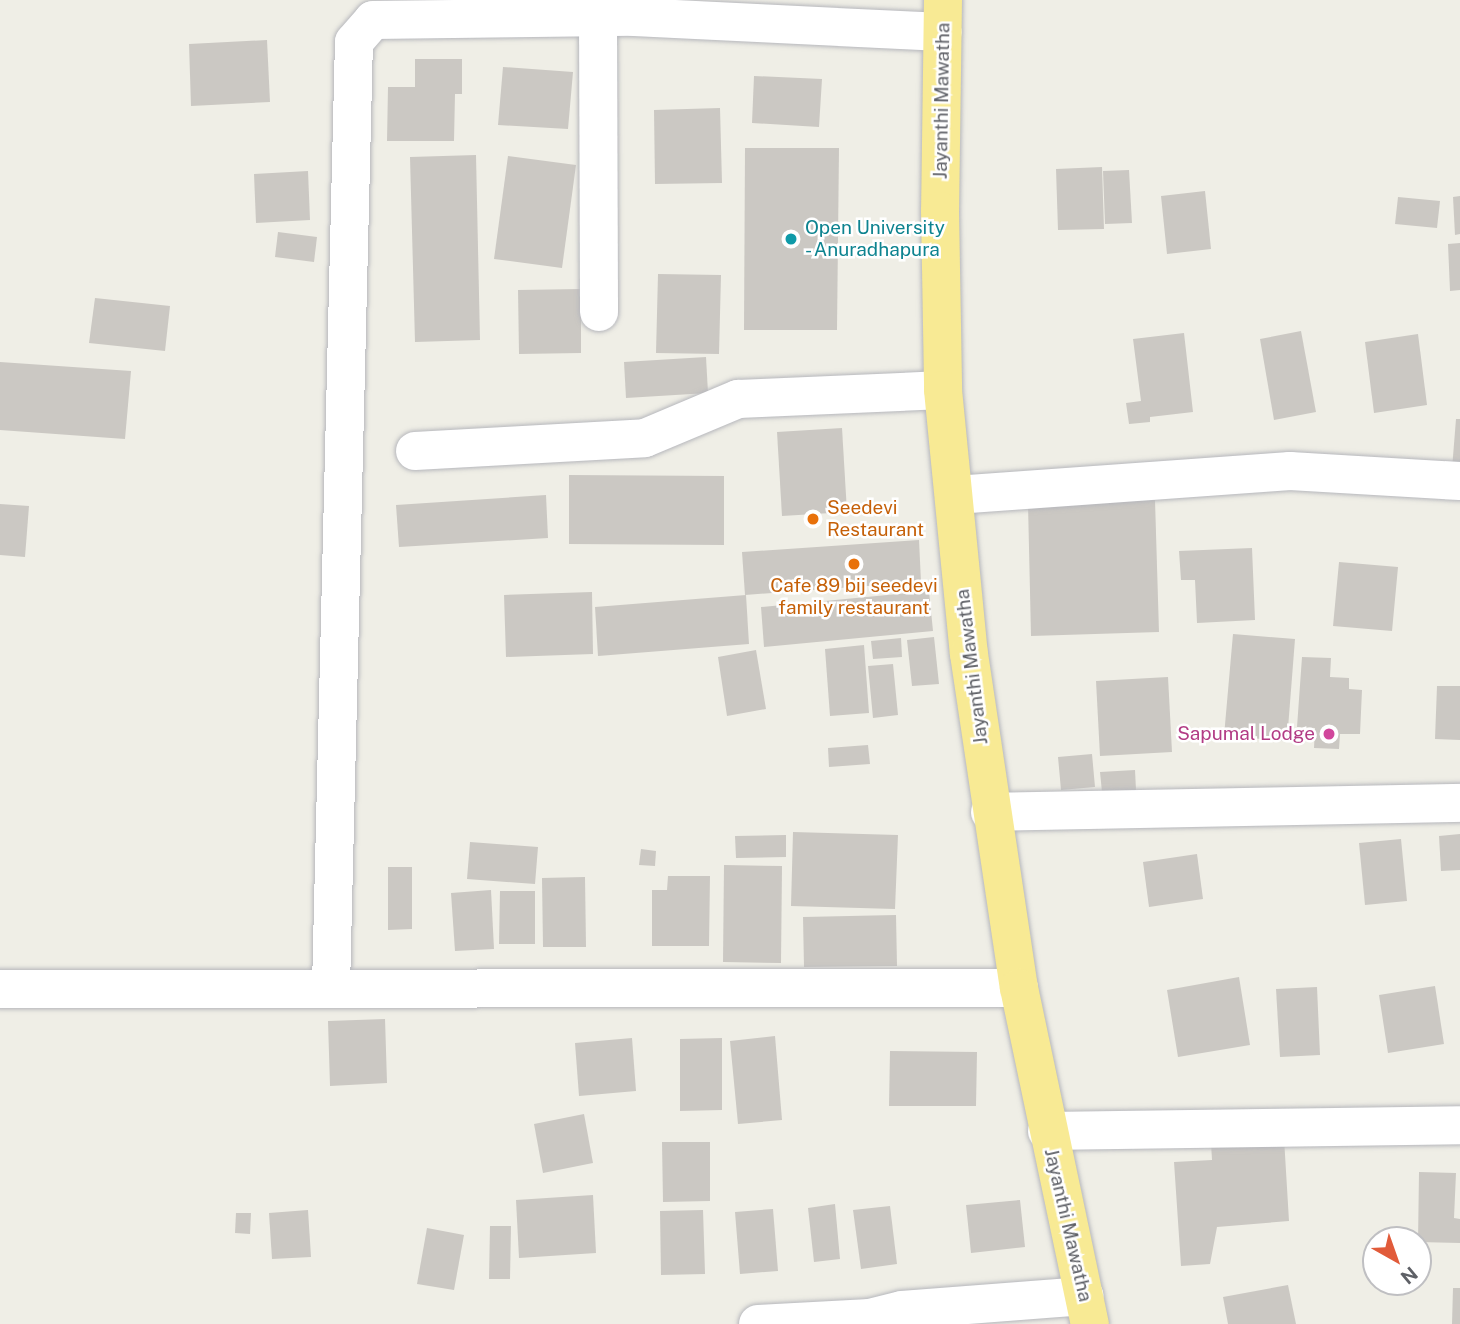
<!DOCTYPE html>
<style>
body{margin:0}
#map{position:relative;width:1460px;height:1324px;overflow:hidden;background:#efeee6;font-family:"Public Sans",sans-serif}
div>[style]{position:absolute}
.building>*{inset:0;background:#cbc8c3}
.roads{filter:drop-shadow(0 0 2px #b6b7bc) drop-shadow(0 0 2px #b6b7bc)}
.minor>*{height:38px;margin:-19px;padding:0 19px;transform-origin:19px;border-radius:19px;background:#fff}
.highway>*{height:38px;margin:-19px;padding:0 19px;transform-origin:19px;border-radius:19px;background:#f8ea94}
.dots>*{width:19px;height:19px;translate:-50% -50%;box-sizing:border-box;border:4px solid #fff;border-radius:50%}
span{translate:-50% -50%;white-space:nowrap;text-align:center;line-height:1.15;-webkit-text-stroke:5px #fff;paint-order:stroke}
.street-label{font-size:19px;color:#5e6066}
.culture-label{font-size:19px;color:#0d838f}
.left{translate:0 -50%;text-align:left}
.food-label{font-size:19px;color:#c56008}
.hotel-label{font-size:19px;color:#b23c85}
.right{translate:-100% -50%;text-align:right}
.north{position:absolute;left:1362px;top:1226px;width:70px;height:70px;box-sizing:border-box;background:#fff;border:2px solid #bfbfc2;border-radius:50%;rotate:140deg;font-size:19px;font-weight:700;line-height:28px;text-align:center;color:#5e6066}
.north::after{content:'';display:block;margin:auto;width:24px;height:32px;background:#e15b3a;clip-path:polygon(50% 0,100% 100%,50% 72%,0 100%)}
</style>
<div id="map">
<div class="building">
<div style="clip-path:polygon(267px 40px,270px 102px,191px 106px,189px 44px)"></div>
<div style="clip-path:polygon(415px 59px,462px 59px,462px 94px,455px 94px,454px 141px,387px 141px,388px 87px,415px 87px)"></div>
<div style="clip-path:polygon(503px 67px,573px 72px,568px 129px,498px 125px)"></div>
<div style="clip-path:polygon(754px 76px,822px 79px,819px 127px,752px 123px)"></div>
<div style="clip-path:polygon(720px 108px,722px 183px,655px 184px,654px 110px)"></div>
<div style="clip-path:polygon(745px 148px,839px 148px,837px 330px,744px 330px)"></div>
<div style="clip-path:polygon(476px 155px,480px 340px,415px 342px,410px 157px)"></div>
<div style="clip-path:polygon(508px 156px,576px 165px,562px 268px,494px 259px)"></div>
<div style="clip-path:polygon(1102px 167px,1104px 229px,1058px 230px,1056px 169px)"></div>
<div style="clip-path:polygon(1129px 170px,1132px 223px,1105px 224px,1103px 171px)"></div>
<div style="clip-path:polygon(308px 171px,310px 220px,256px 223px,254px 174px)"></div>
<div style="clip-path:polygon(1205px 191px,1211px 249px,1167px 254px,1161px 196px)"></div>
<div style="clip-path:polygon(1460px 196px,1460px 234px,1455px 235px,1453px 197px)"></div>
<div style="clip-path:polygon(1398px 197px,1440px 201px,1437px 228px,1395px 224px)"></div>
<div style="clip-path:polygon(278px 232px,317px 237px,314px 262px,275px 257px)"></div>
<div style="clip-path:polygon(1460px 243px,1460px 290px,1450px 291px,1448px 244px)"></div>
<div style="clip-path:polygon(658px 274px,721px 275px,719px 354px,656px 353px)"></div>
<div style="clip-path:polygon(581px 289px,581px 353px,519px 354px,518px 290px)"></div>
<div style="clip-path:polygon(95px 298px,170px 306px,165px 351px,89px 343px)"></div>
<div style="clip-path:polygon(1301px 331px,1316px 412px,1274px 420px,1260px 339px)"></div>
<div style="clip-path:polygon(1184px 333px,1193px 412px,1150px 417px,1150px 422px,1129px 424px,1126px 403px,1141px 401px,1133px 339px)"></div>
<div style="clip-path:polygon(1418px 334px,1427px 405px,1374px 413px,1365px 342px)"></div>
<div style="clip-path:polygon(706px 357px,708px 393px,626px 398px,624px 362px)"></div>
<div style="clip-path:polygon(0 362px,131px 371px,125px 439px,0 430px)"></div>
<div style="clip-path:polygon(1456px 419px,1460px 419px,1460px 469px,1452px 469px)"></div>
<div style="clip-path:polygon(842px 428px,847px 512px,782px 516px,777px 432px)"></div>
<div style="clip-path:polygon(569px 475px,724px 476px,724px 545px,569px 544px)"></div>
<div style="clip-path:polygon(546px 495px,548px 538px,399px 547px,396px 505px)"></div>
<div style="clip-path:polygon(1155px 500px,1159px 632px,1031px 636px,1028px 504px)"></div>
<div style="clip-path:polygon(0 504px,29px 506px,25px 557px,0 555px)"></div>
<div style="clip-path:polygon(919px 540px,921px 582px,745px 595px,742px 552px)"></div>
<div style="clip-path:polygon(1252px 548px,1255px 620px,1197px 623px,1195px 580px,1181px 580px,1179px 551px)"></div>
<div style="clip-path:polygon(1339px 562px,1398px 567px,1392px 631px,1333px 626px)"></div>
<div style="clip-path:polygon(929px 591px,933px 631px,764px 647px,761px 607px)"></div>
<div style="clip-path:polygon(592px 592px,593px 654px,506px 657px,504px 595px)"></div>
<div style="clip-path:polygon(746px 595px,749px 644px,598px 656px,595px 607px)"></div>
<div style="clip-path:polygon(1233px 634px,1295px 639px,1287px 741px,1224px 736px)"></div>
<div style="clip-path:polygon(934px 637px,939px 684px,912px 686px,907px 640px)"></div>
<div style="clip-path:polygon(901px 638px,902px 657px,873px 659px,871px 641px)"></div>
<div style="clip-path:polygon(864px 645px,869px 713px,830px 716px,825px 649px)"></div>
<div style="clip-path:polygon(756px 650px,766px 709px,727px 716px,718px 657px)"></div>
<div style="clip-path:polygon(1302px 657px,1331px 658px,1330px 677px,1349px 678px,1349px 689px,1362px 690px,1360px 734px,1340px 734px,1339px 749px,1314px 748px,1315px 728px,1297px 727px)"></div>
<div style="clip-path:polygon(893px 664px,898px 715px,873px 718px,868px 666px)"></div>
<div style="clip-path:polygon(1168px 677px,1172px 752px,1100px 756px,1096px 681px)"></div>
<div style="clip-path:polygon(1437px 686px,1460px 686px,1460px 740px,1435px 739px)"></div>
<div style="clip-path:polygon(868px 745px,870px 764px,829px 767px,828px 748px)"></div>
<div style="clip-path:polygon(1092px 754px,1095px 787px,1061px 790px,1058px 757px)"></div>
<div style="clip-path:polygon(1135px 770px,1136px 790px,1102px 792px,1100px 772px)"></div>
<div style="clip-path:polygon(793px 832px,898px 835px,895px 909px,791px 906px)"></div>
<div style="clip-path:polygon(1460px 834px,1460px 870px,1441px 871px,1439px 836px)"></div>
<div style="clip-path:polygon(786px 835px,786px 857px,736px 858px,735px 836px)"></div>
<div style="clip-path:polygon(1401px 839px,1407px 901px,1365px 905px,1359px 843px)"></div>
<div style="clip-path:polygon(470px 842px,538px 847px,535px 884px,467px 879px)"></div>
<div style="clip-path:polygon(641px 849px,656px 851px,655px 866px,639px 865px)"></div>
<div style="clip-path:polygon(1197px 854px,1203px 899px,1149px 907px,1143px 862px)"></div>
<div style="clip-path:polygon(724px 865px,782px 866px,781px 963px,723px 962px)"></div>
<div style="clip-path:polygon(388px 867px,412px 867px,412px 929px,388px 930px)"></div>
<div style="clip-path:polygon(668px 876px,710px 876px,709px 946px,652px 946px,652px 890px,667px 890px)"></div>
<div style="clip-path:polygon(585px 877px,586px 947px,543px 947px,542px 878px)"></div>
<div style="clip-path:polygon(491px 890px,494px 949px,455px 951px,451px 893px)"></div>
<div style="clip-path:polygon(500px 891px,535px 891px,535px 944px,499px 944px)"></div>
<div style="clip-path:polygon(896px 915px,897px 966px,804px 967px,803px 917px)"></div>
<div style="clip-path:polygon(1239px 977px,1250px 1045px,1178px 1057px,1167px 990px)"></div>
<div style="clip-path:polygon(1435px 986px,1444px 1044px,1388px 1053px,1379px 995px)"></div>
<div style="clip-path:polygon(1317px 987px,1320px 1055px,1280px 1057px,1276px 989px)"></div>
<div style="clip-path:polygon(385px 1019px,387px 1083px,330px 1086px,328px 1021px)"></div>
<div style="clip-path:polygon(775px 1036px,782px 1120px,738px 1124px,730px 1041px)"></div>
<div style="clip-path:polygon(632px 1038px,636px 1091px,579px 1096px,575px 1043px)"></div>
<div style="clip-path:polygon(722px 1038px,722px 1110px,680px 1111px,680px 1039px)"></div>
<div style="clip-path:polygon(890px 1051px,977px 1052px,976px 1106px,889px 1106px)"></div>
<div style="clip-path:polygon(584px 1114px,593px 1163px,543px 1173px,534px 1124px)"></div>
<div style="clip-path:polygon(1284px 1138px,1289px 1221px,1217px 1227px,1210px 1264px,1181px 1266px,1174px 1162px,1212px 1160px,1211px 1143px)"></div>
<div style="clip-path:polygon(662px 1142px,710px 1142px,710px 1201px,663px 1202px)"></div>
<div style="clip-path:polygon(1419px 1172px,1456px 1173px,1454px 1218px,1460px 1219px,1460px 1243px,1418px 1242px)"></div>
<div style="clip-path:polygon(593px 1195px,596px 1253px,519px 1258px,516px 1200px)"></div>
<div style="clip-path:polygon(1020px 1200px,1025px 1247px,971px 1253px,966px 1205px)"></div>
<div style="clip-path:polygon(835px 1204px,840px 1259px,814px 1262px,808px 1208px)"></div>
<div style="clip-path:polygon(890px 1206px,897px 1264px,861px 1269px,853px 1210px)"></div>
<div style="clip-path:polygon(773px 1209px,778px 1271px,740px 1274px,735px 1212px)"></div>
<div style="clip-path:polygon(308px 1210px,311px 1257px,272px 1259px,269px 1213px)"></div>
<div style="clip-path:polygon(703px 1210px,705px 1274px,661px 1275px,660px 1211px)"></div>
<div style="clip-path:polygon(236px 1213px,251px 1213px,250px 1234px,235px 1233px)"></div>
<div style="clip-path:polygon(490px 1226px,511px 1226px,510px 1279px,489px 1279px)"></div>
<div style="clip-path:polygon(427px 1228px,464px 1235px,454px 1290px,417px 1284px)"></div>
<div style="clip-path:polygon(1288px 1285px,1296px 1324px,1228px 1324px,1223px 1297px)"></div>
<div style="clip-path:polygon(1453px 1288px,1460px 1288px,1460px 1324px,1452px 1324px)"></div>
</div>
<div class="roads">
<div class="minor">
<div style="left:598px;top:17px;width:295px;rotate:89.8deg"></div>
<div style="left:415px;top:451px;width:230px;rotate:-3.2deg"></div>
<div style="left:645px;top:438px;width:101px;rotate:-22.8deg"></div>
<div style="left:738px;top:399px;width:205px;rotate:-2.5deg"></div>
<div style="left:955px;top:495px;width:336px;rotate:-4.1deg"></div>
<div style="left:1290px;top:471px;width:170px;rotate:3.4deg"></div>
<div style="left:990px;top:812px;width:470px;rotate:-1.1deg"></div>
<div style="left:331px;top:988px;width:946px;rotate:-88.61deg"></div>
<div style="left:354px;top:42px;width:29px;rotate:-49deg"></div>
<div style="left:373px;top:20px;width:261px;rotate:-0.7deg"></div>
<div style="left:634px;top:17px;width:309px;rotate:2.8deg"></div>
<div style="left:0;top:989px;width:1019px;rotate:-0.06deg"></div>
<div style="left:1047px;top:1131px;width:413px;rotate:-0.8deg"></div>
<div style="left:758px;top:1324px;width:112px;rotate:-3.1deg"></div>
<div style="left:870px;top:1318px;width:33px;rotate:-14deg"></div>
<div style="left:902px;top:1310px;width:183px;rotate:-4.4deg"></div>
</div>
<div class="highway">
<div style="left:943px;top:0;width:211px;rotate:90.8deg"></div>
<div style="left:940px;top:211px;width:179px;rotate:89deg"></div>
<div style="left:943px;top:390px;width:265px;rotate:84.4deg"></div>
<div style="left:969px;top:654px;width:338px;rotate:81.5deg"></div>
<div style="left:1019px;top:988px;width:343px;rotate:78.1deg"></div>
</div>
</div>
<div class="dots">
<div style="left:791px;top:239px;background:#0f9aa8"></div>
<div style="left:813px;top:519px;background:#e8710a"></div>
<div style="left:854px;top:564px;background:#e8710a"></div>
<div style="left:1329px;top:734px;background:#d1479c"></div>
</div>
<div class="street-label">
<span style="left:942px;top:101px;rotate:-89deg">Jayanthi Mawatha</span>
<span style="left:972px;top:667px;rotate:-97deg">Jayanthi Mawatha</span>
<span style="left:1068px;top:1225px;rotate:77deg">Jayanthi Mawatha</span>
</div>
<div class="culture-label">
<span class="left" style="left:805px;top:239px">Open University<br>- Anuradhapura</span>
</div>
<div class="food-label">
<span class="left" style="left:827px;top:519px">Seedevi<br>Restaurant</span>
<span style="left:854px;top:597px">Cafe 89 bij seedevi<br>family restaurant</span>
</div>
<div class="hotel-label">
<span class="right" style="left:1315px;top:734px">Sapumal Lodge</span>
</div>
<div class="north">N</div>
</div>
